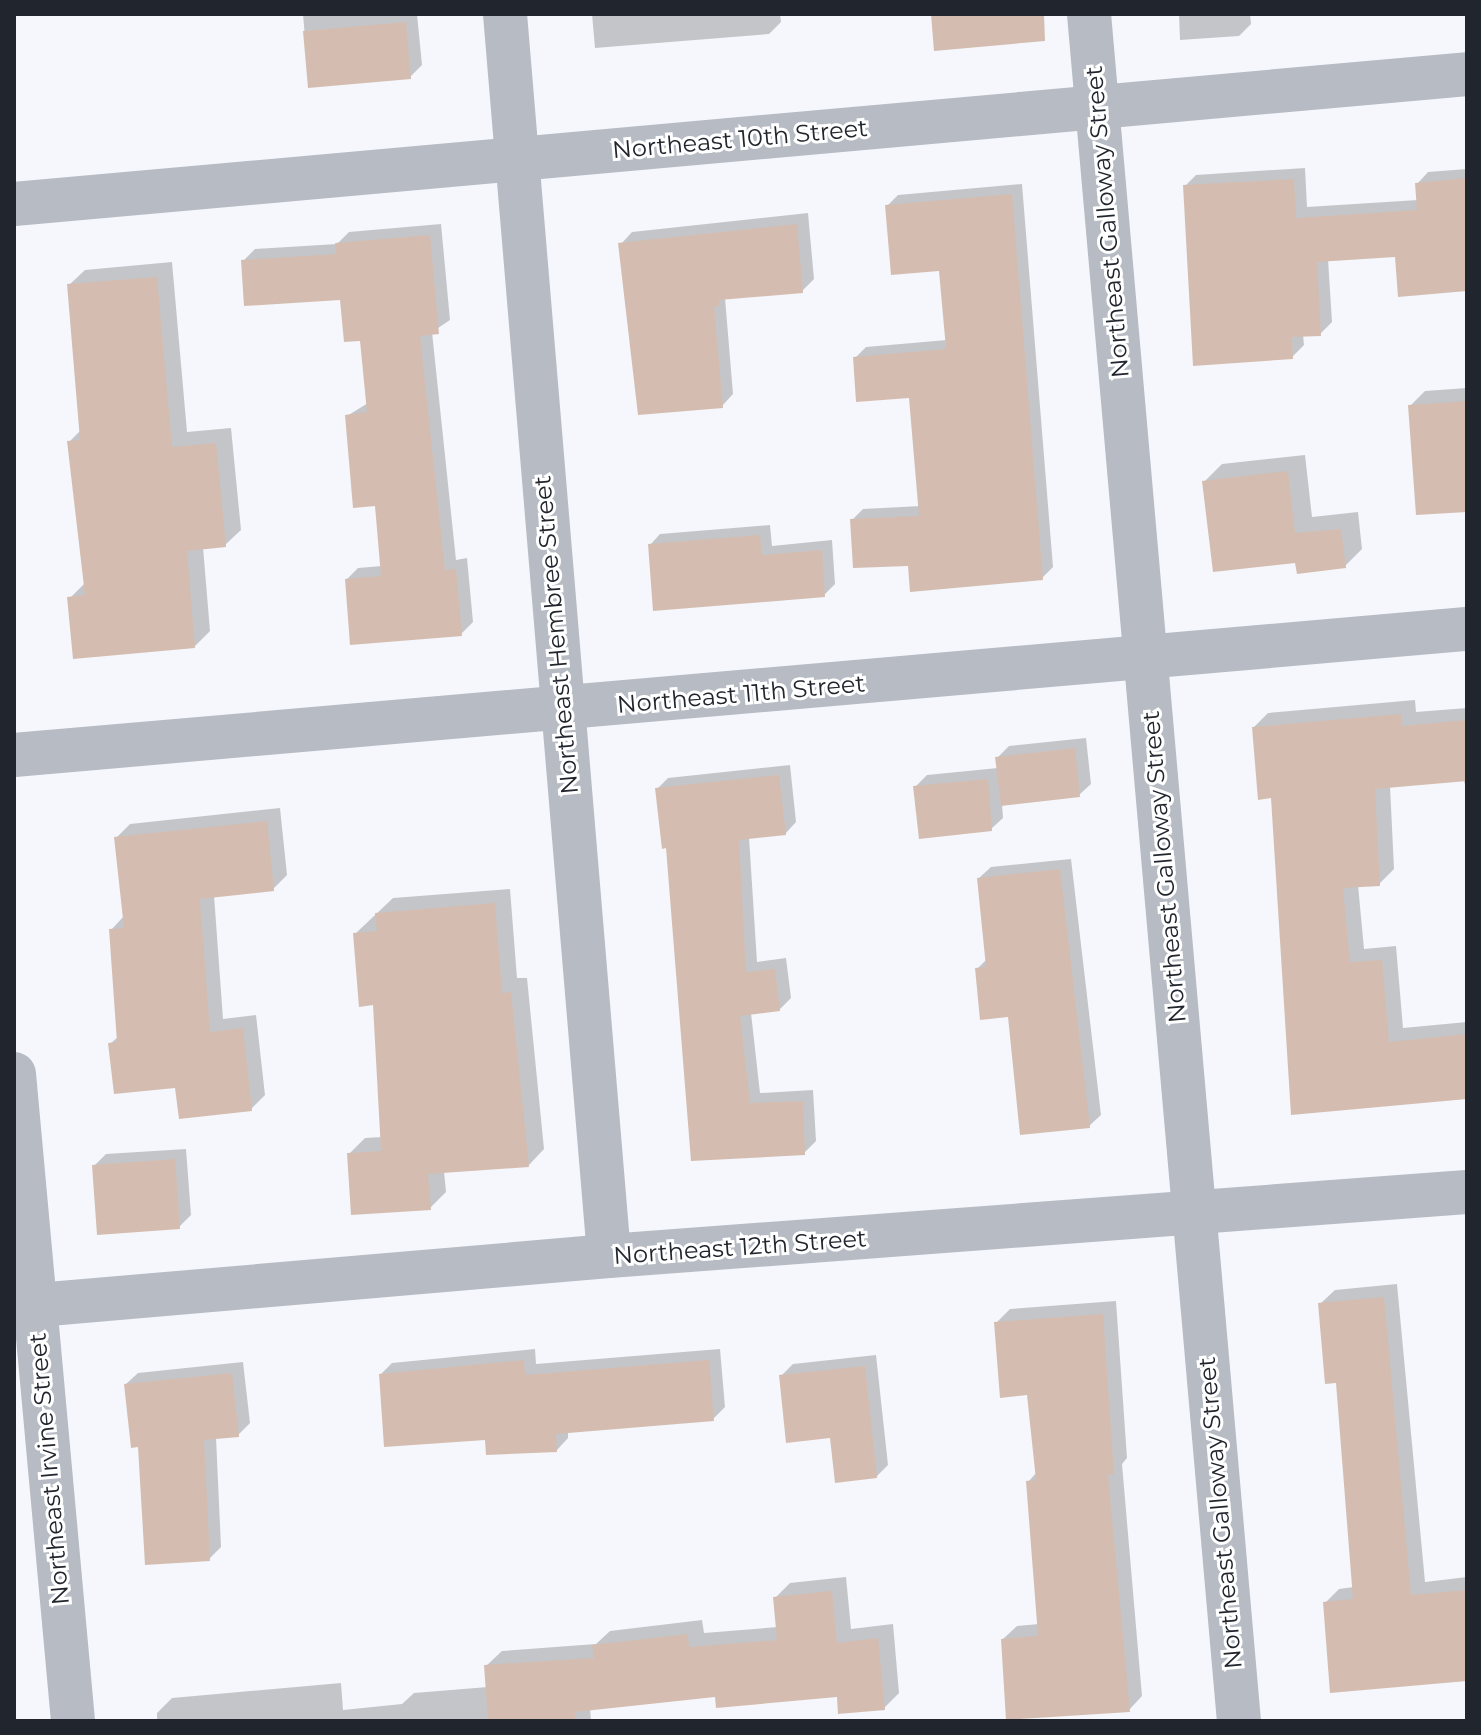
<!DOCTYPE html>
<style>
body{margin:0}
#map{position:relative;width:1481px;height:1735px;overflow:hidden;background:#f5f7fc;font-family:Montserrat,sans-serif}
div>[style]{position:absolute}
.shadow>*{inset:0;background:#0003}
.building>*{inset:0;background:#d4bdb0}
.minor>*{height:44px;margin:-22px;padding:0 22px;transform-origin:22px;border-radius:22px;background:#b6bbc4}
span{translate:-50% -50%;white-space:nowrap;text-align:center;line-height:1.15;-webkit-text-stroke:6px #fff;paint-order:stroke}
.street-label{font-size:24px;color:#21252d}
.frame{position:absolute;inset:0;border:16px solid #21252d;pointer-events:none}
</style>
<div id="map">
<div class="shadow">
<div style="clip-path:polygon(303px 14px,417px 14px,422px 65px,410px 77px,309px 86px)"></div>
<div style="clip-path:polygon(592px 14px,788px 14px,780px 14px,781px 22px,769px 34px,595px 48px)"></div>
<div style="clip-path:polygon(1179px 14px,1250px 14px,1251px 24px,1239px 36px,1180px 40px)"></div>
<div style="clip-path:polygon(1305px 168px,1307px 207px,1418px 200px,1417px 184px,1428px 172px,1467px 169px,1467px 289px,1396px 254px,1328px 259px,1332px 322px,1320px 334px,1303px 335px,1304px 345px,1292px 357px,1185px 186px,1196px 175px)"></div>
<div style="clip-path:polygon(1022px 184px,1053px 567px,1042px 578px,910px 564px,852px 520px,863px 509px,921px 506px,911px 396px,855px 358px,866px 347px,947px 340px,941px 269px,887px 206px,898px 195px)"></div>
<div style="clip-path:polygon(808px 213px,814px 279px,802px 291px,725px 298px,733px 394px,722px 406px,621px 244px,632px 232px)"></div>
<div style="clip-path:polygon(441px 224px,450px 320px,432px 332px,456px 560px,467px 558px,473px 622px,461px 634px,347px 579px,358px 568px,382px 566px,377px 504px,347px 416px,368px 403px,362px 339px,342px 298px,243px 261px,255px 249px,337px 244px,349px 232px)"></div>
<div style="clip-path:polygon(172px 262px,187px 432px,231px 428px,241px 530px,225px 545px,203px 547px,210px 631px,195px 646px,70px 598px,86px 582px,70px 441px,82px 429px,69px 285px,85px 270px)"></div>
<div style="clip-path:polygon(1467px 388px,1467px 510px,1410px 406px,1425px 391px)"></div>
<div style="clip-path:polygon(1305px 455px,1312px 517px,1358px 512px,1362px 549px,1345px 566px,1297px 561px,1204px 482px,1222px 464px)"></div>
<div style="clip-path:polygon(770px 525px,772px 546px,832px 540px,835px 584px,824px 595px,650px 545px,660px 534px)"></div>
<div style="clip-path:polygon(1415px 700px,1416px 712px,1467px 708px,1467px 795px,1464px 780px,1390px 786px,1394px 869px,1379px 884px,1358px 885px,1364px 949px,1396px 946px,1403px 1028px,1467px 1022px,1467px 1095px,1293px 1113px,1273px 796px,1254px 727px,1268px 713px)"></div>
<div style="clip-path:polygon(1086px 738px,1091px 784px,1079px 795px,1002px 804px,1003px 818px,991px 829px,915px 787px,927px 775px,998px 768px,997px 758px,1009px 746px)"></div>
<div style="clip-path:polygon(790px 765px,796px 822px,785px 834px,749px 837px,757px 962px,786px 958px,791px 998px,779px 1010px,751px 1013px,760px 1093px,813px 1090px,816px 1141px,804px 1153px,692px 1159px,668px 846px,657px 789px,668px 778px)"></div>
<div style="clip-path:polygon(280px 808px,287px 875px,273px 889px,214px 895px,223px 1019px,256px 1015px,265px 1095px,251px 1109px,177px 1085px,110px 1044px,119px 1036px,111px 930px,124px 916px,116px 838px,130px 824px)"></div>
<div style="clip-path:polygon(1071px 859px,1101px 1115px,1089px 1126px,977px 969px,987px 959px,979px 878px,991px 867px)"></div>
<div style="clip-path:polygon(510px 889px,517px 978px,527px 978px,544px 1149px,529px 1165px,444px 1171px,446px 1192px,430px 1208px,349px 1154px,365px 1138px,382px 1137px,375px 1003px,355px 934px,393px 898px)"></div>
<div style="clip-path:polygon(186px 1149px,191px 1215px,179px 1227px,94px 1166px,106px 1154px)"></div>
<div style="clip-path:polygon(1397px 1284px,1425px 1582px,1467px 1577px,1467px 1679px,1325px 1603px,1339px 1589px,1354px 1587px,1338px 1381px,1320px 1304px,1335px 1290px)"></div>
<div style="clip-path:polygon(1116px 1301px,1127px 1458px,1122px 1464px,1142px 1696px,1129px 1710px,1003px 1639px,1017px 1626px,1039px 1624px,1028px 1482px,1037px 1472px,1029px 1393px,996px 1323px,1010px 1309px)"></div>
<div style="clip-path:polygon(535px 1349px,536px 1364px,720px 1349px,725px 1407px,713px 1419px,568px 1431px,568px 1438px,557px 1450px,487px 1438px,381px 1374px,392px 1363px)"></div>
<div style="clip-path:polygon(876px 1355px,888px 1465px,876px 1477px,832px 1436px,781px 1376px,793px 1364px)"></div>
<div style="clip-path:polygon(243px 1362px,250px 1423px,238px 1435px,216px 1437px,221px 1547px,209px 1559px,140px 1445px,126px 1384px,138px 1373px)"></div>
<div style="clip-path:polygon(846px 1577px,851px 1629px,893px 1624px,899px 1693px,884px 1708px,839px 1695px,717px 1695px,590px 1708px,591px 1721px,157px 1721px,157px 1713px,172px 1698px,341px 1683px,343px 1710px,402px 1704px,414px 1693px,488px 1687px,486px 1666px,502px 1651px,596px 1644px,610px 1631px,702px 1620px,704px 1633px,778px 1627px,775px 1598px,790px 1583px)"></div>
</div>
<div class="building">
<div style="clip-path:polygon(931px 14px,1044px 14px,1045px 41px,934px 51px)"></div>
<div style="clip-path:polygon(406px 22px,411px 79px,308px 88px,303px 31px)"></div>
<div style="clip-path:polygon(1467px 178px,1467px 291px,1398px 297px,1395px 257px,1317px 262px,1321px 336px,1292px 337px,1293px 359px,1193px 366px,1183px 185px,1294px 179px,1296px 218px,1417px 210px,1415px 183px)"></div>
<div style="clip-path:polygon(1012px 194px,1043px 580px,910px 592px,908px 566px,853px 568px,850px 519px,919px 516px,909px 398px,856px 402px,853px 357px,946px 349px,939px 271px,891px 275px,885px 205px)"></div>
<div style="clip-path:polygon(797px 224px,803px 293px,719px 300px,719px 306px,714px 307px,723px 408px,638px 415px,618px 243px)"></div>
<div style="clip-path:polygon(430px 235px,439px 334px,420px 336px,445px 570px,456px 569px,462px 636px,350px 645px,345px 579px,381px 576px,375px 506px,353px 508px,345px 415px,367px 412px,360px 341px,344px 342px,340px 300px,244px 306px,241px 260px,336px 254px,335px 243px)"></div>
<div style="clip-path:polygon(157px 277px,172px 447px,216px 443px,226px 547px,187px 551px,195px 648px,73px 659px,67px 597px,85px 595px,67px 441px,80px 440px,67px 284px)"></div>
<div style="clip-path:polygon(1467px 401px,1467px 512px,1416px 515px,1408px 405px)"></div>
<div style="clip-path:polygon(1288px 471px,1295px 533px,1341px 529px,1346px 568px,1297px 574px,1295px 563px,1213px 572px,1202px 481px)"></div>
<div style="clip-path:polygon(760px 535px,762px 555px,822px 550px,825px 597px,653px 611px,648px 544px)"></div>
<div style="clip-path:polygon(1401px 714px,1402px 726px,1467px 720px,1467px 781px,1375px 789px,1380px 886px,1343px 888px,1350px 962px,1382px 960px,1389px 1042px,1467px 1034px,1467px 1099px,1291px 1115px,1271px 798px,1258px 800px,1252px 727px)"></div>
<div style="clip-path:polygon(1075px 748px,1080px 797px,1001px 806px,995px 757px)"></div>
<div style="clip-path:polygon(779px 775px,786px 835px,739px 840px,746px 972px,775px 969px,780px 1011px,740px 1016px,750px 1103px,803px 1101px,805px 1155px,691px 1161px,666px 848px,662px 849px,655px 788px)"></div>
<div style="clip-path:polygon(988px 779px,992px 831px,919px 839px,913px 786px)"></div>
<div style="clip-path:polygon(267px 821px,274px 891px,200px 899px,210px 1032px,243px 1028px,252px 1111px,179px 1119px,175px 1088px,114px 1094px,108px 1043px,117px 1042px,109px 929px,124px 928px,114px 837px)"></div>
<div style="clip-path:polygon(1060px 869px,1090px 1128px,1020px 1135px,1008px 1017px,980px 1020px,975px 968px,986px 967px,977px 878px)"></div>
<div style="clip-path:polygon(495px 903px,502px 993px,511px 992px,529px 1167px,428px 1174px,431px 1210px,351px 1215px,347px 1153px,381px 1151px,373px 1005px,359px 1007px,353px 933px,377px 931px,375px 913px)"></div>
<div style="clip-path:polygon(175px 1159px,180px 1229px,97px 1235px,92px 1165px)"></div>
<div style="clip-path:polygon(1384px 1297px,1411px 1595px,1467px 1590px,1467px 1681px,1330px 1693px,1323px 1602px,1353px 1599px,1336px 1383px,1325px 1384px,1318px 1303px)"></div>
<div style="clip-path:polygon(1103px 1314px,1114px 1474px,1108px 1475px,1130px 1712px,1006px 1720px,1001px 1639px,1038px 1636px,1026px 1481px,1036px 1480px,1027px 1395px,1000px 1398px,994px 1322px)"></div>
<div style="clip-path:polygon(524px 1360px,525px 1375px,709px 1360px,714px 1421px,556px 1434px,557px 1452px,486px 1455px,485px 1440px,384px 1447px,379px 1374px)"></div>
<div style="clip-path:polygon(865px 1366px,877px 1478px,835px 1483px,830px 1438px,786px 1443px,779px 1375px)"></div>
<div style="clip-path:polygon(232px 1373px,239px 1437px,204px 1440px,210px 1561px,145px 1565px,138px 1447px,131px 1448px,124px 1384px)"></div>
<div style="clip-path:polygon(832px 1591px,837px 1643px,878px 1638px,885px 1710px,838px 1714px,837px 1697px,716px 1708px,715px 1697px,575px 1712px,576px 1721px,488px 1721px,484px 1665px,594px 1658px,592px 1645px,688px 1634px,689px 1647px,777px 1640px,773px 1597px)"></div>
</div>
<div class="minor">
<div style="left:505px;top:14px;width:1246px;rotate:85.21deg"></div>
<div style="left:1089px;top:14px;width:1714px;rotate:84.98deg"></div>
<div style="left:14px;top:204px;width:1459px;rotate:-5.11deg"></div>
<div style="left:14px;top:755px;width:1458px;rotate:-4.96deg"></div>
<div style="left:14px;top:1074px;width:650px;rotate:84.79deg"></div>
<div style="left:14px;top:1307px;width:597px;rotate:-4.9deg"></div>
<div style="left:609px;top:1256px;width:860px;rotate:-4.27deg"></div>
</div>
<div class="street-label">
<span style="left:740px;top:139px;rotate:-5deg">Northeast 10th Street</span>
<span style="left:1107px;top:222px;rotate:-95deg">Northeast Galloway Street</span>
<span style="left:556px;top:635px;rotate:-95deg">Northeast Hembree Street</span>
<span style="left:741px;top:694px;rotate:-5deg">Northeast 11th Street</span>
<span style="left:1164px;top:867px;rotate:-95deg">Northeast Galloway Street</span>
<span style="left:740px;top:1247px;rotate:-4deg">Northeast 12th Street</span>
<span style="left:49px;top:1469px;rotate:-95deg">Northeast Irvine Street</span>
<span style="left:1220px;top:1513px;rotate:-95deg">Northeast Galloway Street</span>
</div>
<div class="frame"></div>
</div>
